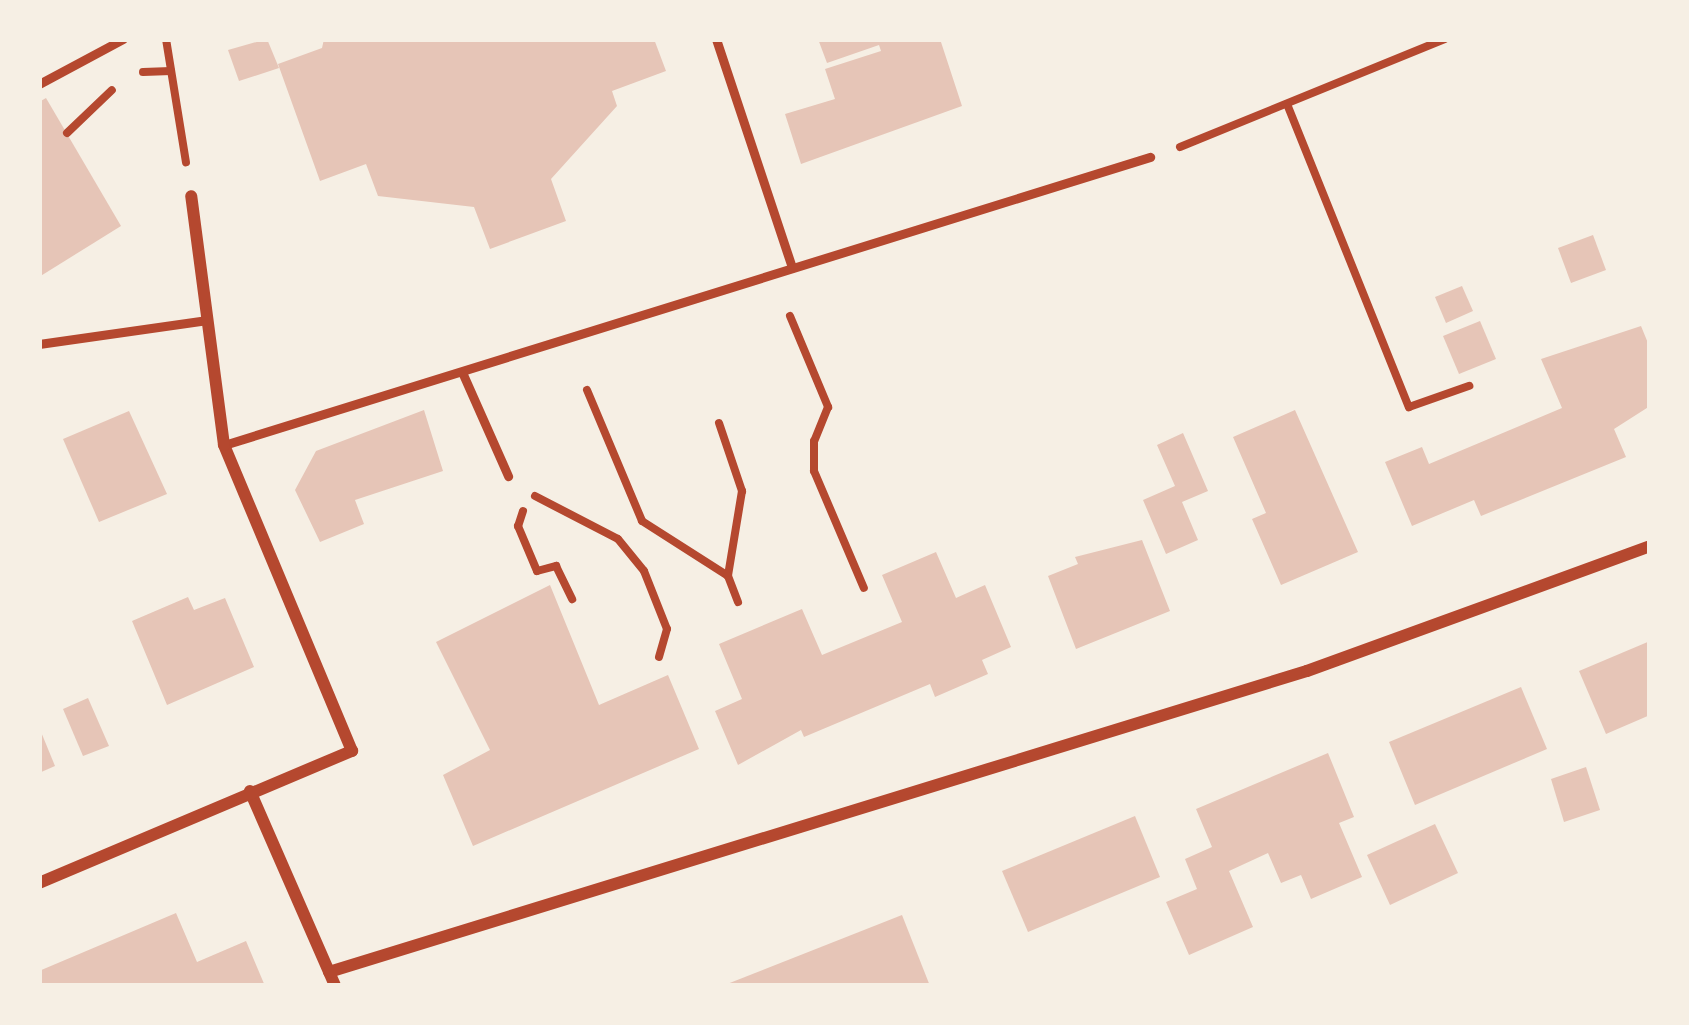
<!DOCTYPE html>
<style>
body{margin:0}
#map{position:relative;width:1689px;height:1025px;overflow:hidden;background:#f6efe4;font-family:"Fira Sans",sans-serif}
div>[style]{position:absolute}
.building>*{inset:0;background:#e6c5b7}
.path>*{height:8px;margin:-4px;padding:0 4px;transform-origin:4px;border-radius:4px;background:#b5482f}
.service>*{height:9px;margin:-4.5px;padding:0 4.5px;transform-origin:4.5px;border-radius:4.5px;background:#b5482f}
.minor>*{height:12px;margin:-6px;padding:0 6px;transform-origin:6px;border-radius:6px;background:#b5482f}
span{translate:-50% -50%;white-space:nowrap;text-align:center;line-height:1.15;-webkit-text-stroke:9px #f6efe4;paint-order:stroke}
.frame{position:absolute;inset:0;border:42px solid #f6efe4;pointer-events:none}
</style>
<div id="map">
<div class="building">
<div style="clip-path:polygon(267px 39px,279px 68px,239px 81px,228px 50px)"></div>
<div style="clip-path:polygon(324px 39px,654px 39px,666px 71px,612px 91px,617px 106px,551px 179px,566px 221px,490px 249px,474px 207px,378px 196px,366px 164px,320px 181px,278px 64px,322px 48px)"></div>
<div style="clip-path:polygon(818px 39px,940px 39px,962px 106px,801px 164px,785px 114px,835px 99px,825px 69px,881px 51px,879px 45px,827px 63px)"></div>
<div style="clip-path:polygon(46px 98px,121px 226px,39px 277px,39px 102px)"></div>
<div style="clip-path:polygon(1593px 235px,1606px 270px,1571px 283px,1558px 248px)"></div>
<div style="clip-path:polygon(1462px 286px,1473px 311px,1446px 323px,1435px 297px)"></div>
<div style="clip-path:polygon(1480px 321px,1496px 359px,1459px 374px,1443px 336px)"></div>
<div style="clip-path:polygon(1641px 326px,1650px 348px,1650px 406px,1614px 429px,1626px 457px,1481px 516px,1474px 500px,1412px 526px,1385px 462px,1422px 447px,1429px 464px,1562px 408px,1541px 359px)"></div>
<div style="clip-path:polygon(424px 410px,443px 471px,355px 500px,364px 524px,320px 542px,295px 490px,316px 451px)"></div>
<div style="clip-path:polygon(1295px 410px,1358px 552px,1281px 585px,1252px 519px,1266px 513px,1233px 437px)"></div>
<div style="clip-path:polygon(129px 411px,167px 494px,99px 522px,63px 439px)"></div>
<div style="clip-path:polygon(1183px 433px,1208px 491px,1182px 502px,1198px 540px,1166px 554px,1143px 500px,1175px 486px,1157px 445px)"></div>
<div style="clip-path:polygon(1142px 540px,1170px 611px,1076px 649px,1048px 576px,1078px 564px,1075px 557px)"></div>
<div style="clip-path:polygon(936px 552px,956px 598px,985px 585px,1011px 647px,982px 660px,988px 674px,935px 697px,930px 684px,804px 737px,801px 730px,738px 765px,715px 711px,742px 699px,719px 644px,802px 609px,822px 655px,902px 622px,882px 575px)"></div>
<div style="clip-path:polygon(550px 585px,599px 705px,668px 675px,699px 749px,473px 846px,443px 775px,490px 750px,436px 642px)"></div>
<div style="clip-path:polygon(188px 597px,194px 610px,225px 598px,254px 667px,167px 705px,132px 621px)"></div>
<div style="clip-path:polygon(1650px 641px,1650px 715px,1606px 734px,1579px 671px)"></div>
<div style="clip-path:polygon(1521px 687px,1547px 749px,1415px 805px,1389px 742px)"></div>
<div style="clip-path:polygon(88px 698px,109px 746px,83px 756px,63px 709px)"></div>
<div style="clip-path:polygon(39px 727px,55px 766px,39px 773px)"></div>
<div style="clip-path:polygon(1328px 753px,1354px 817px,1339px 823px,1362px 877px,1311px 899px,1301px 875px,1281px 883px,1268px 853px,1229px 871px,1253px 927px,1189px 955px,1166px 902px,1197px 889px,1185px 859px,1212px 847px,1196px 809px)"></div>
<div style="clip-path:polygon(1586px 767px,1600px 810px,1564px 822px,1551px 779px)"></div>
<div style="clip-path:polygon(1135px 816px,1160px 877px,1028px 932px,1002px 871px)"></div>
<div style="clip-path:polygon(1435px 824px,1458px 873px,1390px 905px,1367px 855px)"></div>
<div style="clip-path:polygon(176px 913px,197px 962px,246px 941px,265px 986px,39px 986px,39px 971px)"></div>
<div style="clip-path:polygon(902px 915px,930px 986px,722px 986px)"></div>
</div>
<div class="path">
<div style="left:166px;top:39px;width:125px;rotate:80.8deg"></div>
<div style="left:143px;top:72px;width:28px;rotate:-2deg"></div>
<div style="left:1287px;top:104px;width:327px;rotate:68.1deg"></div>
<div style="left:1409px;top:407px;width:64px;rotate:-19.3deg"></div>
<div style="left:67px;top:133px;width:62px;rotate:-43.7deg"></div>
<div style="left:1180px;top:147px;width:286px;rotate:-22.2deg"></div>
<div style="left:790px;top:316px;width:99px;rotate:67.3deg"></div>
<div style="left:828px;top:407px;width:37px;rotate:112deg"></div>
<div style="left:814px;top:441px;width:30px;rotate:90deg"></div>
<div style="left:814px;top:471px;width:127px;rotate:66.9deg"></div>
<div style="left:587px;top:390px;width:142px;rotate:67.2deg"></div>
<div style="left:642px;top:521px;width:102px;rotate:32.6deg"></div>
<div style="left:719px;top:423px;width:72px;rotate:71.3deg"></div>
<div style="left:742px;top:491px;width:86px;rotate:99.4deg"></div>
<div style="left:728px;top:576px;width:28px;rotate:69deg"></div>
<div style="left:535px;top:496px;width:93px;rotate:27.4deg"></div>
<div style="left:618px;top:539px;width:41px;rotate:50.9deg"></div>
<div style="left:644px;top:571px;width:62px;rotate:68.4deg"></div>
<div style="left:667px;top:629px;width:29px;rotate:106deg"></div>
<div style="left:523px;top:511px;width:16px;rotate:108deg"></div>
<div style="left:518px;top:526px;width:49px;rotate:67.1deg"></div>
<div style="left:537px;top:571px;width:20px;rotate:-15deg"></div>
<div style="left:556px;top:566px;width:37px;rotate:64deg"></div>
</div>
<div class="service">
<div style="left:716px;top:39px;width:241px;rotate:71.6deg"></div>
<div style="left:39px;top:84px;width:95px;rotate:-28.2deg"></div>
<div style="left:39px;top:344px;width:170px;rotate:-8.1deg"></div>
<div style="left:462px;top:372px;width:114px;rotate:66.1deg"></div>
<div style="left:224px;top:445px;width:970px;rotate:-17.28deg"></div>
</div>
<div class="minor">
<div style="left:250px;top:791px;width:213px;rotate:66.4deg"></div>
<div style="left:39px;top:883px;width:340px;rotate:-22.9deg"></div>
<div style="left:352px;top:751px;width:332px;rotate:-112.7deg"></div>
<div style="left:224px;top:445px;width:251px;rotate:-97.5deg"></div>
<div style="left:329px;top:972px;width:1023px;rotate:-17.11deg"></div>
<div style="left:1307px;top:671px;width:365px;rotate:-20deg"></div>
</div>
<div class="frame"></div>
</div>
